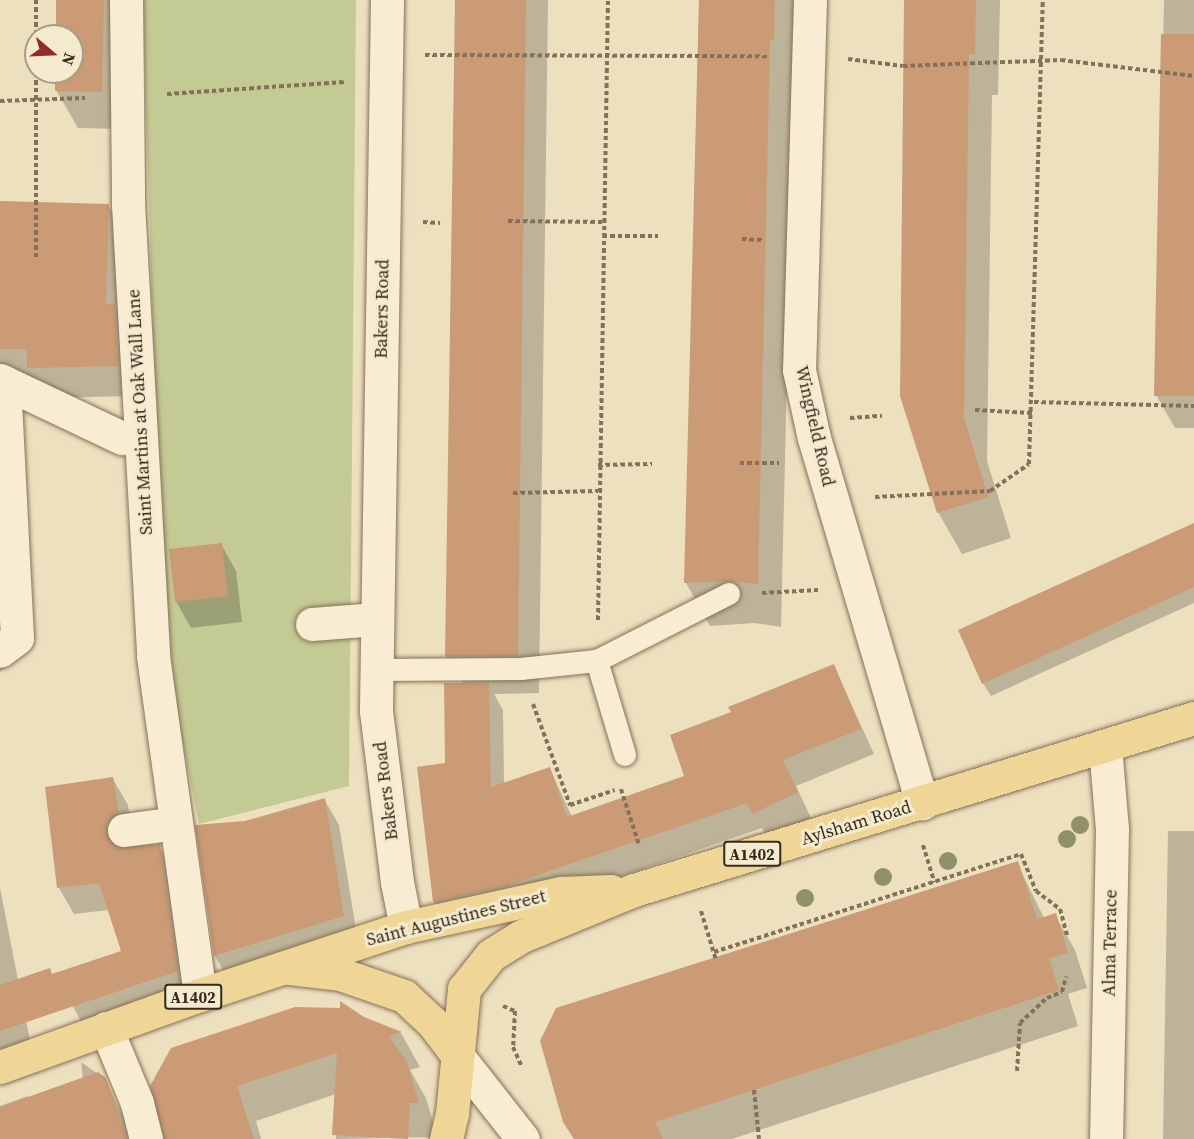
<!DOCTYPE html>
<style>
body{margin:0}
#map{position:relative;width:1194px;height:1139px;overflow:hidden;background:#ede0bf;font-family:"Source Serif 4",serif}
div>[style]{position:absolute}
.green>*{inset:0;background:#c3ca93}
.shadow>*{inset:0;background:#0003}
.building>*{inset:0;background:#ca9b75}
.path>*{height:4px;margin-top:-2px;transform-origin:0;background:repeating-linear-gradient(90deg,#857158 0 4.5px,transparent 0 7.5px)}
.roads{filter:drop-shadow(0 0 2px #857158) drop-shadow(0 0 2px #857158)}
.lane>*{height:22px;margin:-11px;padding:0 11px;transform-origin:11px;border-radius:11px;background:#f8edd2}
.street>*{height:33px;margin:-16.5px;padding:0 16.5px;transform-origin:16.5px;border-radius:16.5px;background:#f8edd2}
.secondary>*{height:33px;margin:-16.5px;padding:0 16.5px;transform-origin:16.5px;border-radius:16.5px;background:#f8edd2}
.primary>*{height:33px;margin:-16.5px;padding:0 16.5px;transform-origin:16.5px;border-radius:16.5px;background:#f0d696}
.trees>*{width:18px;height:18px;margin:-9px;border-radius:50%;background:#909169}
span{translate:-50% -50%;white-space:nowrap;text-align:center;line-height:1.15;-webkit-text-stroke:6px #f4eace;paint-order:stroke}
.shield-label span{padding:2px 4px;background:#f4eace;border:2px solid;border-radius:4px;-webkit-text-stroke-width:0}
.shield-label{font-size:16px;color:#35291c;font-weight:700}
.street-label{font-size:18px;color:#35291c}
.north{position:absolute;left:24px;top:24px;width:60px;height:60px;box-sizing:border-box;background:#f4eace;border:2px solid #a89d87;border-radius:50%;rotate:109deg;font-size:16px;font-weight:700;line-height:24px;text-align:center;color:#35291c}
.north::after{content:'';display:block;margin:auto;width:21px;height:27px;background:#932b29;clip-path:polygon(50% 0,100% 100%,50% 72%,0 100%)}
</style>
<div id="map">
<div class="green">
<div style="clip-path:polygon(143px 0,356px 0,349px 786px,199px 824px,162px 638px)"></div>
</div>
<div class="shadow">
<div style="clip-path:polygon(58px 0,126px 0,123px 129px,78px 128px,56px 90px,56px 72px,72px 72px,72px 36px,57px 36px)"></div>
<div style="clip-path:polygon(457px 0,548px 0,539px 693px,494px 694px,503px 710px,504px 784px,550px 769px,572px 817px,686px 777px,733px 713px,834px 666px,874px 754px,796px 786px,811px 818px,768px 838px,762px 828px,521px 911px,449px 927px,434px 902px,446px 765px,463px 684px,446px 656px)"></div>
<div style="clip-path:polygon(699px 0,800px 0,794px 82px,781px 627px,755px 623px,710px 626px,686px 583px)"></div>
<div style="clip-path:polygon(905px 0,1000px 0,998px 95px,992px 95px,987px 461px,1011px 538px,962px 554px,938px 512px)"></div>
<div style="clip-path:polygon(1164px 0,1194px 0,1194px 428px,1175px 428px,1156px 395px)"></div>
<div style="clip-path:polygon(0 203px,108px 205px,126px 235px,135px 396px,36px 398px,0 405px)"></div>
<div style="clip-path:polygon(0 417px,14px 660px,0 672px)"></div>
<div style="clip-path:polygon(1194px 524px,1194px 603px,991px 696px,983px 683px)"></div>
<div style="clip-path:polygon(221px 544px,236px 571px,242px 622px,191px 628px,176px 601px)"></div>
<div style="clip-path:polygon(113px 779px,128px 805px,133px 839px,121px 849px,159px 846px,174px 872px,192px 999px,88px 1033px,73px 1007px,69px 970px,123px 952px,109px 910px,74px 914px,59px 888px,46px 788px)"></div>
<div style="clip-path:polygon(324px 799px,339px 825px,358px 942px,230px 982px,215px 956px,245px 822px)"></div>
<div style="clip-path:polygon(1168px 831px,1194px 831px,1194px 1139px,1163px 1139px)"></div>
<div style="clip-path:polygon(1017px 863px,1044px 918px,1055px 915px,1075px 950px,1087px 988px,1068px 994px,1078px 1026px,732px 1139px,574px 1139px,564px 1122px)"></div>
<div style="clip-path:polygon(0 888px,34px 1061px,0 1072px)"></div>
<div style="clip-path:polygon(363px 1018px,401px 1033px,420px 1067px,410px 1070px,426px 1098px,437px 1137px,336px 1139px,336px 1094px,256px 1121px,261px 1139px,166px 1139px,152px 1086px)"></div>
<div style="clip-path:polygon(81px 1062px,105px 1079px,134px 1139px,0 1139px,0 1106px,28px 1096px,39px 1114px,86px 1106px)"></div>
</div>
<div class="building">
<div style="clip-path:polygon(56px 0,104px 0,102px 92px,55px 91px,55px 72px,72px 72px,72px 36px,56px 36px)"></div>
<div style="clip-path:polygon(455px 0,526px 0,518px 656px,445px 656px)"></div>
<div style="clip-path:polygon(699px 0,775px 0,774px 40px,770px 40px,758px 584px,729px 581px,684px 583px)"></div>
<div style="clip-path:polygon(904px 0,976px 0,975px 54px,969px 54px,964px 418px,988px 497px,937px 513px,900px 396px)"></div>
<div style="clip-path:polygon(1161px 34px,1194px 34px,1194px 396px,1154px 396px)"></div>
<div style="clip-path:polygon(0 201px,109px 204px,106px 304px,115px 304px,118px 366px,27px 368px,27px 349px,0 349px)"></div>
<div style="clip-path:polygon(1194px 523px,1194px 587px,982px 684px,958px 630px)"></div>
<div style="clip-path:polygon(222px 543px,228px 596px,175px 602px,169px 549px)"></div>
<div style="clip-path:polygon(834px 664px,861px 729px,783px 760px,798px 792px,752px 814px,747px 803px,506px 886px,433px 902px,417px 767px,445px 763px,444px 683px,489px 683px,491px 787px,550px 767px,567px 817px,684px 776px,670px 735px,731px 712px,728px 707px)"></div>
<div style="clip-path:polygon(113px 777px,119px 812px,107px 822px,106px 833px,117px 848px,160px 844px,178px 971px,0 1031px,0 985px,50px 968px,52px 974px,121px 951px,99px 883px,57px 888px,45px 787px)"></div>
<div style="clip-path:polygon(325px 798px,344px 916px,214px 956px,195px 825px,245px 821px)"></div>
<div style="clip-path:polygon(1018px 861px,1037px 919px,1056px 913px,1068px 953px,1049px 958px,1059px 990px,655px 1122px,663px 1139px,574px 1139px,563px 1122px,540px 1041px,556px 1008px)"></div>
<div style="clip-path:polygon(340px 1001px,364px 1017px,402px 1032px,389px 1036px,407px 1062px,419px 1103px,410px 1103px,408px 1139px,332px 1135px,337px 1053px,237px 1086px,254px 1139px,164px 1139px,150px 1086px,171px 1048px,295px 1007px,340px 1008px)"></div>
<div style="clip-path:polygon(98px 1072px,106px 1078px,127px 1139px,0 1139px,0 1107px)"></div>
</div>
<div class="path">
<div style="left:36px;top:0;width:36px;rotate:90deg"></div>
<div style="left:425px;top:55px;width:344px;rotate:0.2deg"></div>
<div style="left:848px;top:59px;width:55px;rotate:7.3deg"></div>
<div style="left:903px;top:66px;width:158px;rotate:-2.2deg"></div>
<div style="left:1061px;top:60px;width:134px;rotate:6.9deg"></div>
<div style="left:167px;top:94px;width:178px;rotate:-3.9deg"></div>
<div style="left:0;top:101px;width:85px;rotate:-2deg"></div>
<div style="left:508px;top:221px;width:95px;rotate:0.6deg"></div>
<div style="left:423px;top:222px;width:17px;rotate:3deg"></div>
<div style="left:603px;top:236px;width:55px"></div>
<div style="left:742px;top:239px;width:21px;rotate:3deg"></div>
<div style="left:36px;top:257px;width:185px;rotate:-90deg"></div>
<div style="left:1034px;top:402px;width:160px;rotate:1.4deg"></div>
<div style="left:975px;top:410px;width:58px;rotate:3deg"></div>
<div style="left:850px;top:418px;width:32px;rotate:-4deg"></div>
<div style="left:740px;top:463px;width:39px"></div>
<div style="left:598px;top:465px;width:54px;rotate:-1.1deg"></div>
<div style="left:513px;top:493px;width:85px;rotate:-1.3deg"></div>
<div style="left:875px;top:497px;width:115px;rotate:-3deg"></div>
<div style="left:990px;top:491px;width:47px;rotate:-34.7deg"></div>
<div style="left:1029px;top:464px;width:464px;rotate:-88.3deg"></div>
<div style="left:762px;top:593px;width:56px;rotate:-3.1deg"></div>
<div style="left:598px;top:620px;width:620px;rotate:-89.08deg"></div>
<div style="left:533px;top:704px;width:108px;rotate:69.9deg"></div>
<div style="left:570px;top:805px;width:47px;rotate:-18.4deg"></div>
<div style="left:621px;top:789px;width:59px;rotate:72.2deg"></div>
<div style="left:923px;top:845px;width:39px;rotate:73deg"></div>
<div style="left:701px;top:911px;width:51px;rotate:73deg"></div>
<div style="left:714px;top:952px;width:322px;rotate:-17.7deg"></div>
<div style="left:1021px;top:854px;width:40px;rotate:68deg"></div>
<div style="left:1036px;top:891px;width:30px;rotate:37deg"></div>
<div style="left:1060px;top:909px;width:27px;rotate:75deg"></div>
<div style="left:503px;top:1006px;width:13px;rotate:23deg"></div>
<div style="left:515px;top:1011px;width:36px;rotate:93deg"></div>
<div style="left:513px;top:1047px;width:22px;rotate:66deg"></div>
<div style="left:1017px;top:1071px;width:48px;rotate:-86.4deg"></div>
<div style="left:1020px;top:1023px;width:37px;rotate:-43deg"></div>
<div style="left:1047px;top:998px;width:16px;rotate:-22deg"></div>
<div style="left:1062px;top:992px;width:16px;rotate:-75deg"></div>
<div style="left:754px;top:1090px;width:49px;rotate:84.2deg"></div>
</div>
<div class="roads">
<div class="lane">
<div style="left:597px;top:661px;width:98px;rotate:73.4deg"></div>
<div style="left:375px;top:670px;width:146px;rotate:-0.4deg"></div>
<div style="left:521px;top:669px;width:76px;rotate:-6deg"></div>
<div style="left:597px;top:661px;width:148px;rotate:-26.9deg"></div>
</div>
<div class="street">
<div style="left:126px;top:0;width:204px;rotate:89.4deg"></div>
<div style="left:128px;top:204px;width:453px;rotate:86.8deg"></div>
<div style="left:153px;top:656px;width:342px;rotate:82.1deg"></div>
<div style="left:387px;top:0;width:711px;rotate:90.89deg"></div>
<div style="left:376px;top:711px;width:172px;rotate:83deg"></div>
<div style="left:397px;top:882px;width:46px;rotate:78.7deg"></div>
<div style="left:810px;top:0;width:370px;rotate:91.7deg"></div>
<div style="left:799px;top:370px;width:70px;rotate:77.6deg"></div>
<div style="left:814px;top:438px;width:381px;rotate:73.5deg"></div>
<div style="left:0;top:380px;width:4px;rotate:27deg"></div>
<div style="left:4px;top:382px;width:256px;rotate:87.1deg"></div>
<div style="left:17px;top:638px;width:21px;rotate:143deg"></div>
<div style="left:4px;top:382px;width:131px;rotate:25.4deg"></div>
<div style="left:312px;top:624px;width:64px;rotate:-4.5deg"></div>
<div style="left:1105px;top:746px;width:83px;rotate:85.2deg"></div>
<div style="left:1112px;top:829px;width:310px;rotate:91.1deg"></div>
<div style="left:124px;top:830px;width:52px;rotate:-7.7deg"></div>
<div style="left:106px;top:1028px;width:81px;rotate:67.5deg"></div>
<div style="left:137px;top:1103px;width:37px;rotate:76deg"></div>
</div>
<div class="secondary">
<div style="left:456px;top:1054px;width:108px;rotate:51.8deg"></div>
</div>
<div class="primary">
<div style="left:290px;top:968px;width:50px;rotate:6.8deg"></div>
<div style="left:340px;top:974px;width:68px;rotate:19deg"></div>
<div style="left:404px;top:996px;width:40px;rotate:43deg"></div>
<div style="left:433px;top:1023px;width:39px;rotate:53deg"></div>
<div style="left:0;top:1067px;width:213px;rotate:-19.8deg"></div>
<div style="left:200px;top:995px;width:217px;rotate:-18.3deg"></div>
<div style="left:406px;top:927px;width:159px;rotate:-12.4deg"></div>
<div style="left:561px;top:893px;width:50px;rotate:-2.3deg"></div>
<div style="left:446px;top:1139px;width:26px;rotate:-77deg"></div>
<div style="left:452px;top:1114px;width:126px;rotate:-84.5deg"></div>
<div style="left:464px;top:989px;width:43px;rotate:-51.5deg"></div>
<div style="left:491px;top:955px;width:36px;rotate:-32deg"></div>
<div style="left:522px;top:936px;width:121px;rotate:-22.3deg"></div>
<div style="left:634px;top:890px;width:586px;rotate:-17.07deg"></div>
</div>
</div>
<div class="trees">
<div style="left:1080px;top:825px"></div>
<div style="left:1067px;top:839px"></div>
<div style="left:948px;top:861px"></div>
<div style="left:883px;top:877px"></div>
<div style="left:805px;top:898px"></div>
</div>
<div class="shield-label">
<span style="left:752px;top:854px">A1402</span>
<span style="left:193px;top:997px">A1402</span>
</div>
<div class="street-label">
<span style="left:382px;top:309px;rotate:-89deg">Bakers Road</span>
<span style="left:140px;top:412px;rotate:-93deg">Saint Martins at Oak Wall Lane</span>
<span style="left:815px;top:426px;rotate:77deg">Wingfield Road</span>
<span style="left:386px;top:791px;rotate:-97deg">Bakers Road</span>
<span style="left:856px;top:823px;rotate:-17deg">Aylsham Road</span>
<span style="left:456px;top:918px;rotate:-14deg">Saint Augustines Street</span>
<span style="left:1110px;top:943px;rotate:-89deg">Alma Terrace</span>
</div>
<div class="north">N</div>
</div>
